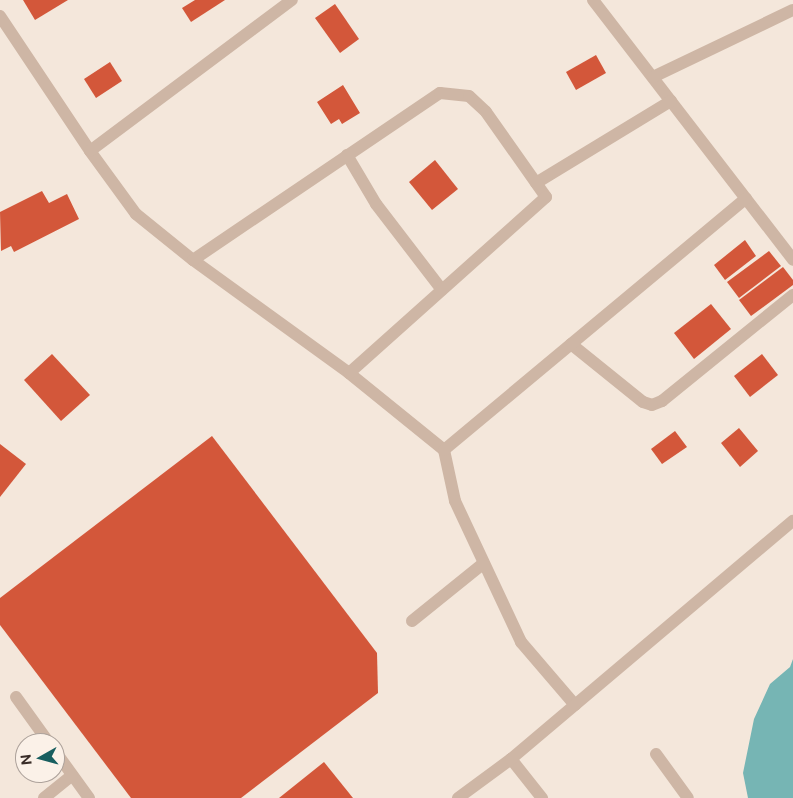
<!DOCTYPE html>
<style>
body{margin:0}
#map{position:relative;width:793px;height:798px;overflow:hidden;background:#f4e7db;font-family:"Public Sans",sans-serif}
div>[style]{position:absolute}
.water>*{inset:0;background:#76b5b4}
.building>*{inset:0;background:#d3573a}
.minor>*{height:12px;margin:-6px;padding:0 6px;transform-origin:6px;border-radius:6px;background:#ceb6a5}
span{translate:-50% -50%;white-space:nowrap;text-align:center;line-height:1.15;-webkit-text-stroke:4px #fbf1e8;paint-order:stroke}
.north{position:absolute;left:15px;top:733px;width:50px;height:50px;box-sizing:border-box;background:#fbf1e8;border:1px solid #ada29b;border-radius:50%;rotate:263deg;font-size:14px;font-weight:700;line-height:20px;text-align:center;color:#392c27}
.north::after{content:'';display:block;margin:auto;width:18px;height:22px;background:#185e5f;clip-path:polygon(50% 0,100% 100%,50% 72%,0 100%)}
</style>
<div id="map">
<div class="water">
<div style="clip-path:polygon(793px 659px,793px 798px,748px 798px,743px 773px,754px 719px,770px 684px,790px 667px)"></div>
</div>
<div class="building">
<div style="clip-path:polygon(23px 0,68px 0,35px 20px)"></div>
<div style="clip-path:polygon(195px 0,225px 0,191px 22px,182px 8px)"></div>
<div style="clip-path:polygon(335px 4px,359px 39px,340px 53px,315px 18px)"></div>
<div style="clip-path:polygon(596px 55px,606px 73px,576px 90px,566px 72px)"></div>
<div style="clip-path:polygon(110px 62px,122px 81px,96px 98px,84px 79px)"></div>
<div style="clip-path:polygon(343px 85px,360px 113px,342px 124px,339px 119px,331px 124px,317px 102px)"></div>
<div style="clip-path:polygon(435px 160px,458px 189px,432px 210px,409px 182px)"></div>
<div style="clip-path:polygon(42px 191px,49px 203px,67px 194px,79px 219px,14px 252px,11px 246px,1px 251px,0 212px)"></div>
<div style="clip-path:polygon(745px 240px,756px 256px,725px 280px,714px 265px)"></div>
<div style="clip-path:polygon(769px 251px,781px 266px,739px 298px,727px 282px)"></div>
<div style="clip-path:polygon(783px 267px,793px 280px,793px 285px,751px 316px,739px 300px)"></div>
<div style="clip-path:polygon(711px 304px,731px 329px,694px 359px,674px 333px)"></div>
<div style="clip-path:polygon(52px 354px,90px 395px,61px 421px,24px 380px)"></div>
<div style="clip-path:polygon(762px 354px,778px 375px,750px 397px,734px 376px)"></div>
<div style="clip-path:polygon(739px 428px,758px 451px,740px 467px,721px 443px)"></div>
<div style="clip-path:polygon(675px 431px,687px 447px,662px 464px,651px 449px)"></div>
<div style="clip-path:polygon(212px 436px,377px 653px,378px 693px,241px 798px,131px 798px,0 625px,0 598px)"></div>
<div style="clip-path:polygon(0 444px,26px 464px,0 497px)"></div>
<div style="clip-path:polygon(324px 762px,353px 798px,279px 798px)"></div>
</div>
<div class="minor">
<div style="left:593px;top:0;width:328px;rotate:52.4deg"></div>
<div style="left:0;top:16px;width:162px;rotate:56.3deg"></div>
<div style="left:90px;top:151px;width:78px;rotate:53.9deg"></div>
<div style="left:136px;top:214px;width:73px;rotate:38.9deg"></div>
<div style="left:193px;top:260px;width:193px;rotate:35.9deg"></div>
<div style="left:349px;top:373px;width:122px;rotate:39deg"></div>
<div style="left:444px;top:450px;width:52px;rotate:77.8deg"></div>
<div style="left:455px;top:501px;width:156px;rotate:64.9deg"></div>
<div style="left:521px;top:642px;width:83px;rotate:49.4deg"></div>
<div style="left:653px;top:77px;width:155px;rotate:-25.6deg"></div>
<div style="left:90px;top:151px;width:252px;rotate:-36.8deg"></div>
<div style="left:347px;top:155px;width:57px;rotate:59.4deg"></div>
<div style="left:376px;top:204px;width:108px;rotate:52.5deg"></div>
<div style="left:536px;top:183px;width:158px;rotate:-31.3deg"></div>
<div style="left:193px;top:260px;width:298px;rotate:-34.1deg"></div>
<div style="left:440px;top:93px;width:29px;rotate:6deg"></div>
<div style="left:469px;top:96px;width:23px;rotate:43deg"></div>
<div style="left:486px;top:112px;width:104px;rotate:54.8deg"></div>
<div style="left:546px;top:197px;width:264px;rotate:138.2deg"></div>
<div style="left:571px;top:344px;width:92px;rotate:38.9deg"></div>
<div style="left:643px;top:402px;width:9px;rotate:18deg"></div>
<div style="left:652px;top:405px;width:11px;rotate:-22deg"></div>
<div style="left:662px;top:401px;width:169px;rotate:-39deg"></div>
<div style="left:444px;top:450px;width:393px;rotate:-39.8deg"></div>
<div style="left:412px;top:621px;width:92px;rotate:-38.9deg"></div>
<div style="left:16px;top:697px;width:57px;rotate:54.3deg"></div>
<div style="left:55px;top:751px;width:58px;rotate:54.1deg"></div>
<div style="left:656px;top:754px;width:54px;rotate:54deg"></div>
<div style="left:511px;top:759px;width:50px;rotate:51.5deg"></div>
<div style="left:44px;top:798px;width:36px;rotate:-39deg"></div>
<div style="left:458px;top:798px;width:66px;rotate:-36.3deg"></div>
<div style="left:511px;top:759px;width:369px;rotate:-40.2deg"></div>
</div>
<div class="north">N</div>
</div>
